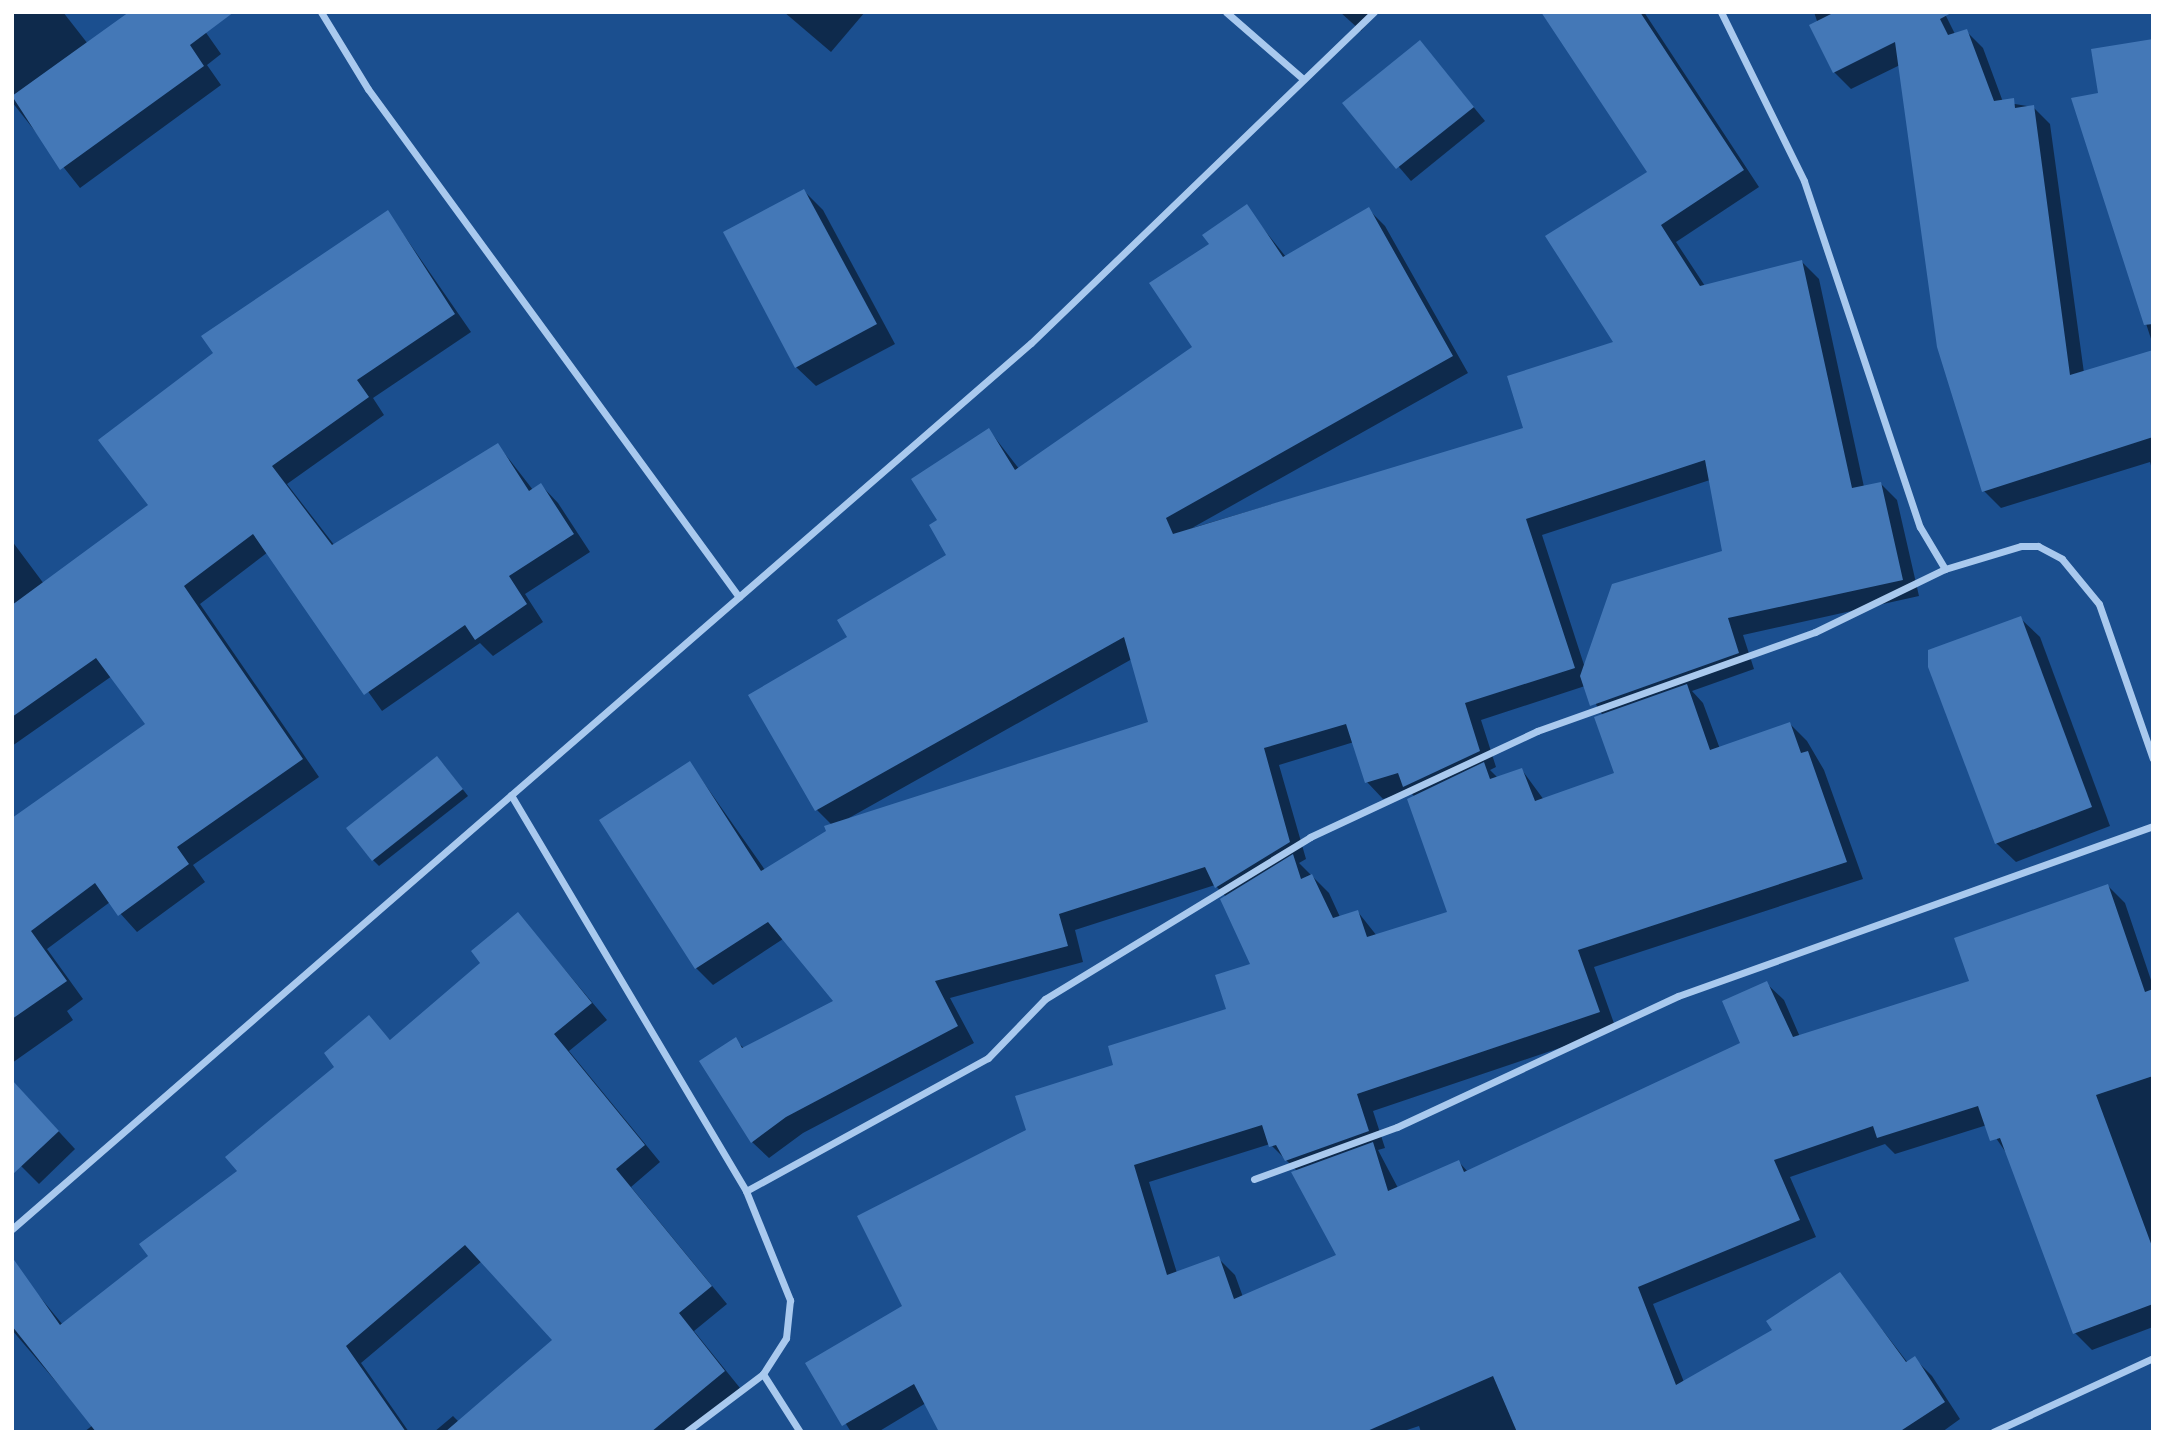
<!DOCTYPE html>
<style>
body{margin:0}
#map{position:relative;width:2165px;height:1444px;overflow:hidden;background:#1b4f8f;font-family:Cabin,sans-serif}
div>[style]{position:absolute}
.shadow>*{inset:0;background:#0007}
.building>*{inset:0;background:#4478b7}
.minor>*{height:7px;margin:-3.5px;padding:0 3.5px;transform-origin:3.5px;border-radius:3.5px;background:#a9c9ee}
span{translate:-50% -50%;white-space:nowrap;text-align:center;line-height:1.15;-webkit-text-stroke:7px #1b4f8f;paint-order:stroke}
.frame{position:absolute;inset:0;border:14px solid #fff;pointer-events:none}
</style>
<div id="map">
<div class="shadow">
<div style="clip-path:polygon(12px 12px,63px 12px,88px 44px,195px 17px,221px 54px,207px 65px,221px 85px,80px 188px,12px 102px)"></div>
<div style="clip-path:polygon(784px 12px,865px 12px,831px 52px)"></div>
<div style="clip-path:polygon(1340px 12px,1377px 12px,1361px 31px)"></div>
<div style="clip-path:polygon(evenodd,1561px 12px,1644px 12px,1759px 187px,1676px 242px,1705px 286px,1802px 262px,1819px 279px,1864px 487px,1881px 484px,1897px 500px,1919px 596px,1743px 635px,1754px 669px,1692px 691px,1703px 703px,1720px 749px,1790px 724px,1807px 741px,1824px 770px,1863px 879px,1594px 967px,1616px 1029px,1373px 1111px,1385px 1148px,1378px 1150px,1398px 1188px,1459px 1162px,1468px 1172px,1743px 1044px,1767px 984px,1784px 1000px,1800px 1037px,1971px 982px,2108px 886px,2125px 903px,2153px 986px,2153px 1327px,2092px 1350px,2075px 1333px,2009px 1157px,1987px 1125px,1895px 1154px,1885px 1144px,1790px 1177px,1816px 1237px,1653px 1304px,1684px 1382px,1774px 1330px,1840px 1275px,1908px 1363px,1915px 1359px,1932px 1376px,1960px 1419px,1942px 1432px,1421px 1432px,1419px 1426px,1401px 1432px,941px 1432px,926px 1403px,878px 1432px,851px 1432px,808px 1363px,904px 1307px,1028px 1131px,1115px 1067px,1228px 1010px,1252px 965px,1226px 897px,1215px 885px,1075px 930px,1083px 962px,950px 998px,974px 1043px,803px 1133px,769px 1158px,752px 1142px,735px 1040px,745px 1049px,835px 1001px,783px 939px,713px 985px,696px 968px,690px 763px,765px 870px,829px 831px,832px 825px,817px 810px,849px 638px,948px 555px,939px 521px,989px 430px,1020px 470px,1194px 347px,1211px 244px,1246px 207px,1286px 257px,1368px 209px,1385px 226px,1468px 373px,1192px 528px,1526px 429px,1615px 343px,1649px 172px,1561px 12px,1710px 480px,1724px 552px,1585px 668px,1542px 535px,1710px 480px,1561px 12px,1132px 659px,1150px 723px,849px 820px,849px 818px,1132px 659px,1561px 12px,1585px 686px,1603px 716px,1616px 774px,1544px 800px,1522px 770px,1498px 778px,1490px 770px,1496px 767px,1481px 720px,1585px 686px,1561px 12px,1354px 742px,1367px 782px,1383px 799px,1409px 791px,1415px 797px,1449px 913px,1377px 936px,1358px 912px,1340px 917px,1329px 893px,1299px 863px,1306px 859px,1279px 765px,1354px 742px,1561px 12px,1270px 1144px,1298px 1172px,1338px 1255px,1243px 1297px,1235px 1275px,1218px 1258px,1177px 1273px,1149px 1182px,1270px 1144px)"></div>
<div style="clip-path:polygon(1814px 12px,1944px 12px,1955px 34px,1966px 31px,1983px 48px,2003px 102px,2033px 107px,2050px 124px,2084px 373px,2153px 352px,2153px 473px,2150px 462px,2001px 508px,1984px 491px,1900px 65px,1851px 89px,1834px 72px)"></div>
<div style="clip-path:polygon(2153px 40px,2153px 345px,2073px 99px,2100px 94px)"></div>
<div style="clip-path:polygon(1420px 42px,1485px 121px,1411px 181px,1344px 103px)"></div>
<div style="clip-path:polygon(804px 191px,823px 210px,895px 344px,816px 386px,796px 367px)"></div>
<div style="clip-path:polygon(388px 212px,471px 332px,373px 398px,384px 415px,287px 484px,335px 546px,498px 445px,533px 490px,541px 485px,558px 503px,590px 552px,525px 594px,543px 622px,493px 656px,480px 643px,382px 711px,268px 552px,200px 604px,319px 777px,193px 865px,205px 882px,137px 932px,110px 902px,47px 949px,83px 999px,67px 1011px,73px 1020px,12px 1063px,12px 821px,148px 725px,112px 676px,12px 746px,12px 541px,44px 584px,151px 505px,215px 354px)"></div>
<div style="clip-path:polygon(2020px 618px,2040px 637px,2110px 826px,2016px 862px,1996px 843px)"></div>
<div style="clip-path:polygon(443px 764px,468px 796px,379px 866px,373px 860px)"></div>
<div style="clip-path:polygon(518px 914px,607px 1020px,569px 1051px,660px 1162px,631px 1187px,727px 1304px,694px 1331px,740px 1388px,685px 1432px,434px 1432px,453px 1416px,459px 1422px,554px 1340px,482px 1261px,361px 1363px,409px 1432px,84px 1432px,93px 1425px,12px 1330px,12px 1290px,26px 1280px,63px 1325px,150px 1256px,240px 1171px,337px 1067px,369px 1018px,391px 1041px,483px 963px)"></div>
<div style="clip-path:polygon(12px 1081px,75px 1149px,39px 1184px,12px 1157px)"></div>
</div>
<div class="building">
<div style="clip-path:polygon(129px 12px,234px 12px,190px 45px,204px 66px,60px 170px,12px 96px)"></div>
<div style="clip-path:polygon(1541px 12px,1640px 12px,1744px 170px,1661px 225px,1700px 286px,1802px 260px,1852px 488px,1881px 482px,1903px 580px,1728px 618px,1739px 653px,1590px 706px,1580px 676px,1612px 584px,1722px 551px,1705px 460px,1526px 519px,1575px 668px,1465px 703px,1480px 751px,1403px 787px,1398px 773px,1365px 783px,1346px 724px,1264px 748px,1290px 842px,1215px 888px,1205px 867px,1059px 914px,1068px 946px,935px 981px,958px 1026px,786px 1117px,751px 1143px,699px 1061px,736px 1037px,742px 1048px,833px 1001px,768px 922px,695px 969px,599px 820px,690px 761px,761px 871px,826px 831px,824px 826px,1148px 722px,1124px 637px,815px 811px,748px 695px,847px 637px,837px 620px,946px 555px,929px 525px,937px 520px,911px 479px,989px 428px,1015px 470px,1192px 347px,1149px 283px,1209px 244px,1202px 235px,1247px 204px,1283px 257px,1369px 207px,1453px 356px,1166px 518px,1173px 534px,1523px 428px,1507px 376px,1613px 342px,1545px 236px,1647px 172px)"></div>
<div style="clip-path:polygon(1835px 12px,1953px 12px,1940px 19px,1948px 35px,1967px 29px,1994px 101px,2014px 98px,2015px 108px,2034px 105px,2070px 375px,2153px 350px,2153px 437px,1982px 492px,1937px 347px,1895px 42px,1833px 73px,1809px 25px)"></div>
<div style="clip-path:polygon(2153px 39px,2153px 324px,2144px 325px,2071px 98px,2098px 93px,2091px 49px)"></div>
<div style="clip-path:polygon(1420px 40px,1474px 107px,1396px 169px,1342px 103px)"></div>
<div style="clip-path:polygon(804px 189px,877px 324px,795px 368px,723px 232px)"></div>
<div style="clip-path:polygon(388px 210px,455px 314px,357px 380px,369px 397px,272px 466px,332px 545px,498px 443px,529px 491px,541px 483px,574px 534px,509px 576px,527px 604px,475px 640px,465px 625px,364px 695px,253px 534px,184px 586px,303px 759px,177px 847px,189px 864px,118px 916px,95px 883px,31px 931px,67px 981px,12px 1019px,12px 818px,145px 724px,96px 658px,12px 717px,12px 605px,148px 505px,98px 440px,213px 353px,201px 336px)"></div>
<div style="clip-path:polygon(2021px 616px,2092px 807px,1995px 844px,1928px 667px,1928px 650px)"></div>
<div style="clip-path:polygon(1687px 684px,1710px 750px,1790px 722px,1801px 753px,1808px 751px,1847px 862px,1578px 950px,1600px 1012px,1357px 1094px,1369px 1131px,1285px 1161px,1276px 1145px,1269px 1147px,1262px 1125px,1134px 1165px,1167px 1275px,1219px 1256px,1234px 1299px,1336px 1255px,1291px 1172px,1373px 1142px,1388px 1191px,1459px 1160px,1464px 1172px,1740px 1043px,1722px 1001px,1767px 981px,1793px 1037px,1969px 981px,1954px 938px,2108px 884px,2145px 992px,2153px 989px,2153px 1076px,2096px 1095px,2153px 1249px,2153px 1304px,2073px 1334px,2000px 1138px,1990px 1141px,1978px 1106px,1877px 1138px,1873px 1126px,1774px 1160px,1800px 1220px,1638px 1287px,1676px 1385px,1772px 1330px,1766px 1321px,1840px 1272px,1906px 1362px,1915px 1356px,1945px 1402px,1899px 1432px,1517px 1432px,1493px 1376px,1365px 1432px,939px 1432px,914px 1384px,842px 1426px,805px 1363px,902px 1306px,857px 1216px,1026px 1130px,1015px 1096px,1113px 1065px,1108px 1046px,1226px 1009px,1215px 975px,1250px 964px,1220px 899px,1293px 854px,1301px 879px,1312px 874px,1333px 918px,1358px 910px,1367px 937px,1447px 912px,1407px 799px,1484px 762px,1490px 779px,1522px 768px,1535px 801px,1614px 773px,1594px 717px)"></div>
<div style="clip-path:polygon(437px 756px,463px 789px,372px 861px,346px 828px)"></div>
<div style="clip-path:polygon(518px 912px,592px 1003px,554px 1034px,645px 1145px,616px 1169px,712px 1286px,679px 1313px,725px 1371px,651px 1432px,445px 1432px,552px 1340px,465px 1245px,346px 1346px,406px 1432px,96px 1432px,12px 1326px,12px 1257px,60px 1325px,148px 1256px,139px 1244px,237px 1171px,225px 1157px,334px 1067px,324px 1053px,369px 1015px,390px 1040px,480px 963px,471px 951px)"></div>
<div style="clip-path:polygon(12px 1080px,59px 1131px,12px 1175px)"></div>
</div>
<div class="minor">
<div style="left:321px;top:12px;width:90px;rotate:58.6deg"></div>
<div style="left:368px;top:89px;width:629px;rotate:53.86deg"></div>
<div style="left:1226px;top:12px;width:102px;rotate:41deg"></div>
<div style="left:1721px;top:12px;width:188px;rotate:63.8deg"></div>
<div style="left:1804px;top:181px;width:365px;rotate:71.5deg"></div>
<div style="left:1920px;top:527px;width:49px;rotate:59.2deg"></div>
<div style="left:511px;top:795px;width:460px;rotate:59.3deg"></div>
<div style="left:746px;top:1191px;width:118px;rotate:68deg"></div>
<div style="left:790px;top:1300px;width:38px;rotate:96deg"></div>
<div style="left:786px;top:1338px;width:43px;rotate:122.6deg"></div>
<div style="left:763px;top:1374px;width:96px;rotate:143deg"></div>
<div style="left:1254px;top:1179px;width:152px;rotate:-20deg"></div>
<div style="left:1397px;top:1127px;width:310px;rotate:-25deg"></div>
<div style="left:1678px;top:996px;width:505px;rotate:-19.69deg"></div>
<div style="left:746px;top:1191px;width:276px;rotate:-28.8deg"></div>
<div style="left:988px;top:1058px;width:82px;rotate:-46deg"></div>
<div style="left:1045px;top:999px;width:311px;rotate:-31.4deg"></div>
<div style="left:1310px;top:837px;width:251px;rotate:-25deg"></div>
<div style="left:1537px;top:731px;width:295px;rotate:-19.6deg"></div>
<div style="left:1815px;top:632px;width:144px;rotate:-25.9deg"></div>
<div style="left:1945px;top:569px;width:79px;rotate:-16.8deg"></div>
<div style="left:2021px;top:546px;width:17px"></div>
<div style="left:2038px;top:546px;width:27px;rotate:28deg"></div>
<div style="left:2062px;top:559px;width:58px;rotate:50.6deg"></div>
<div style="left:2099px;top:604px;width:164px;rotate:70.8deg"></div>
<div style="left:12px;top:1229px;width:1350px;rotate:-41.01deg"></div>
<div style="left:1031px;top:343px;width:477px;rotate:-44deg"></div>
<div style="left:763px;top:1374px;width:69px;rotate:57.5deg"></div>
<div style="left:1993px;top:1432px;width:176px;rotate:-24.8deg"></div>
</div>
<div class="frame"></div>
</div>
